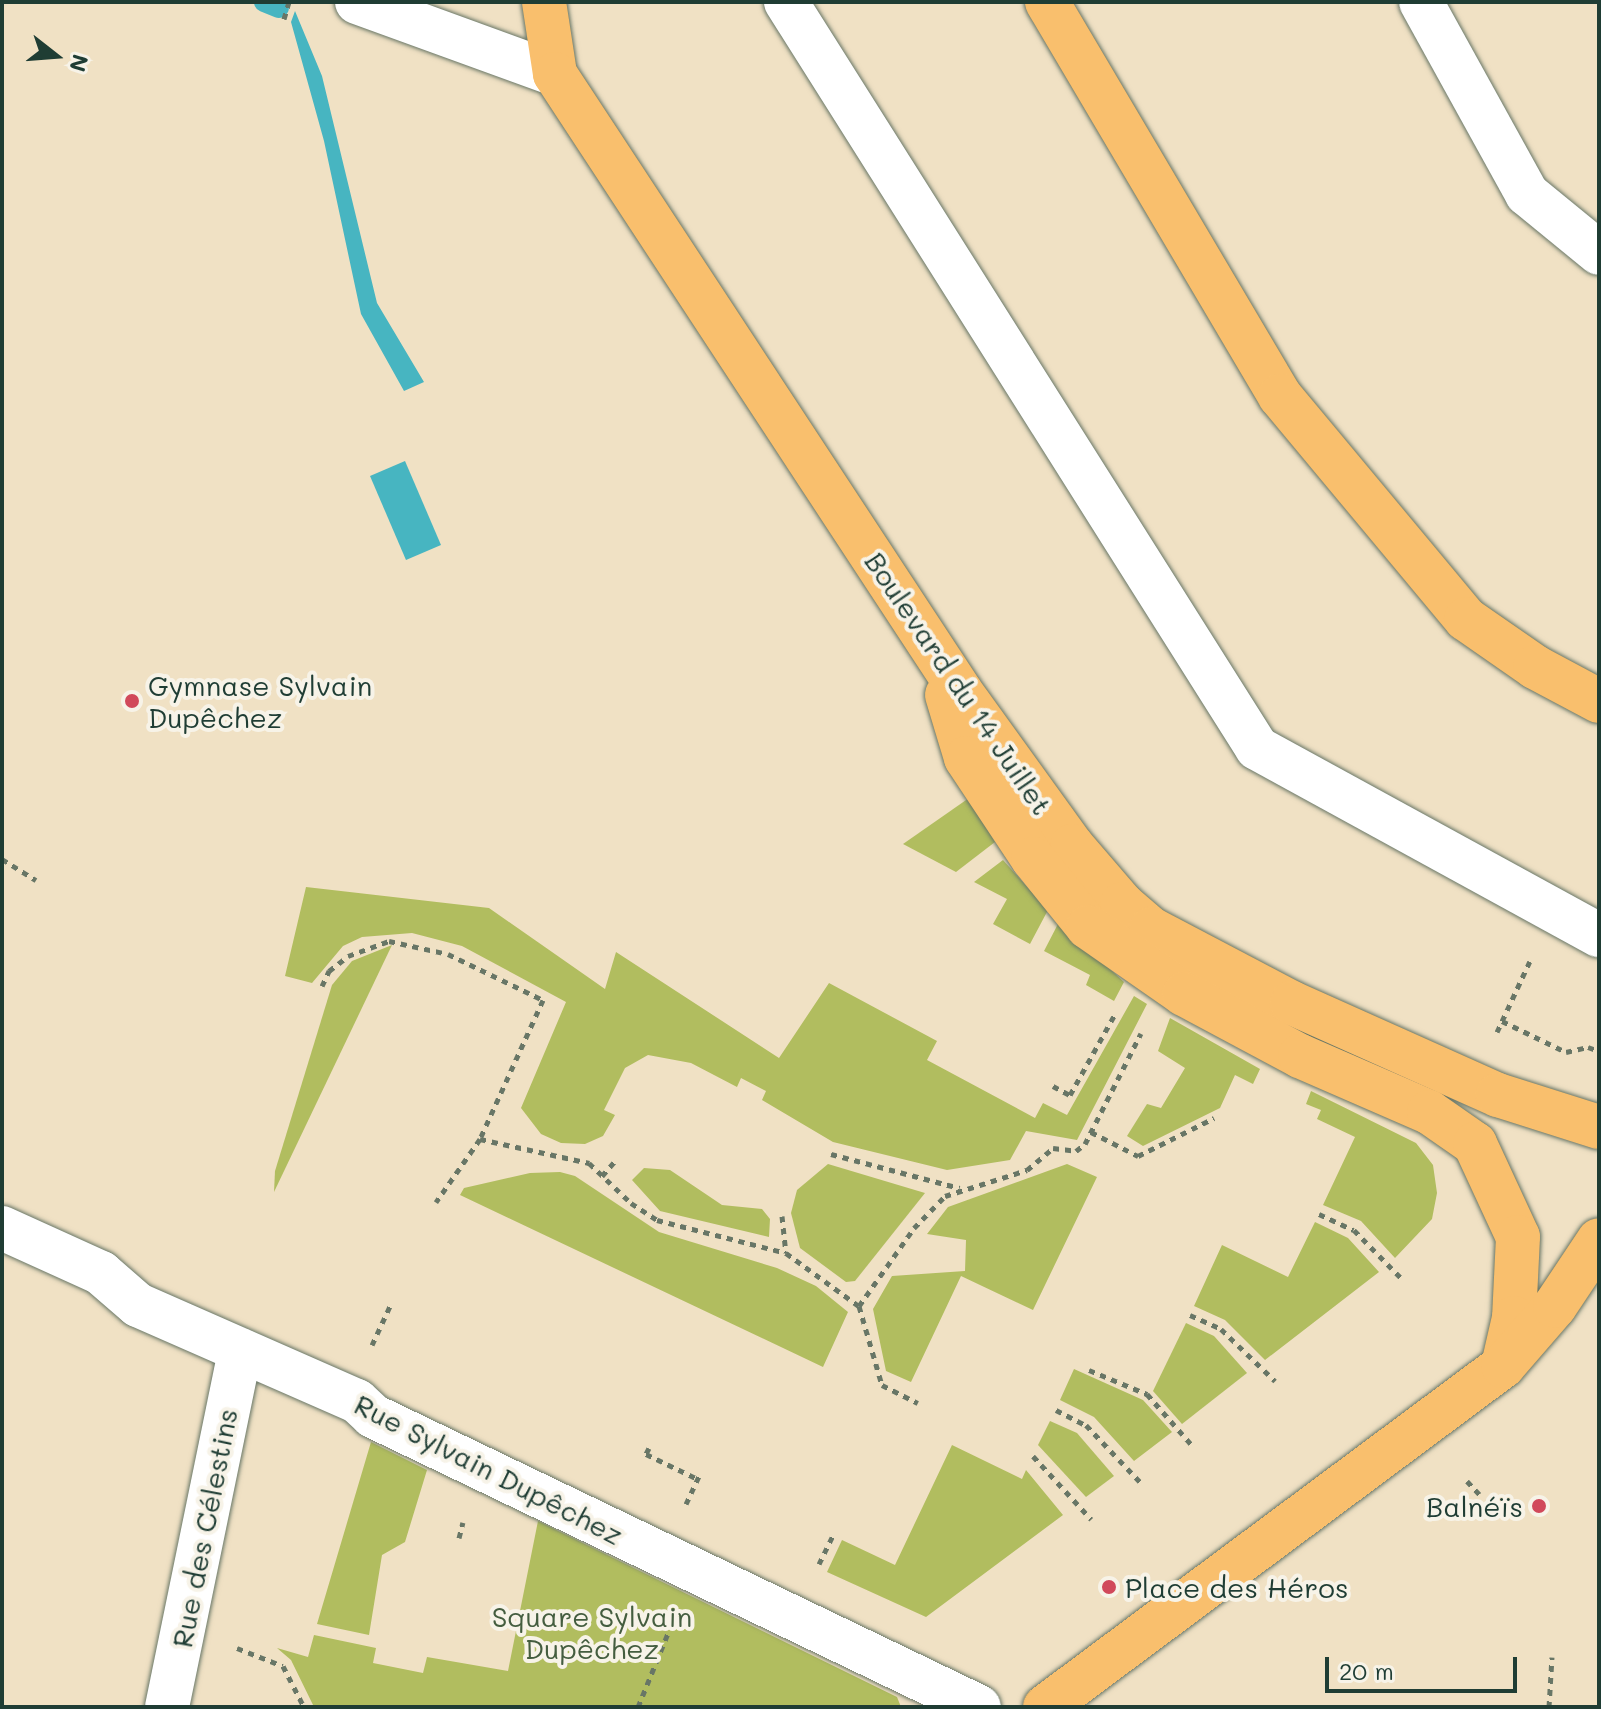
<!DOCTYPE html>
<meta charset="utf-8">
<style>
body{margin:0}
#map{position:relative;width:1601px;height:1709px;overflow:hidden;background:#f0e1c4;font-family:Mali,sans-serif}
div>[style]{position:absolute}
.green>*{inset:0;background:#b1bd5f}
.water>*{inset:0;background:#47b5c1}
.stream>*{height:20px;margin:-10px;padding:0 10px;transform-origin:10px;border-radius:10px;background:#47b5c1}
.path>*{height:5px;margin-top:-2.5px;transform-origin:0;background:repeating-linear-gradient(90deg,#687666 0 6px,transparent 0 12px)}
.roads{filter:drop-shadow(0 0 2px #687666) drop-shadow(0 0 2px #687666)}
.minor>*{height:44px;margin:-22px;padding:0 22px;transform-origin:22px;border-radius:22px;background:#fff}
.major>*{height:44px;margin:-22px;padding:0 22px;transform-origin:22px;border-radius:22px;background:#f9bf6d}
.dots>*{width:22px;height:22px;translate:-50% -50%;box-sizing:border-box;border:4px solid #f7f3e8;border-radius:50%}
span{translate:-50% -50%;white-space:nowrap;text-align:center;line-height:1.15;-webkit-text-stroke:8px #f7f3e8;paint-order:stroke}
.street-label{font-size:28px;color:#1f3d34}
.poi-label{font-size:28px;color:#1f3d34}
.left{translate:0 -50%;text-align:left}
.right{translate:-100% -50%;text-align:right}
.park-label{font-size:28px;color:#445d3f}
.frame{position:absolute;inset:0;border:4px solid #1f3d34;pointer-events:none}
.north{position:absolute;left:16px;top:16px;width:80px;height:80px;-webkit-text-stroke:6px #f7f3e8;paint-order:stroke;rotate:107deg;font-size:22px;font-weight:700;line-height:32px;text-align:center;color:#1f3d34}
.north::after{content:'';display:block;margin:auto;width:28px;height:36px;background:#1f3d34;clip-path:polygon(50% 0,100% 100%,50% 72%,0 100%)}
.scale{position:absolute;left:1325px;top:1657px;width:192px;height:36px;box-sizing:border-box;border:4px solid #1f3d34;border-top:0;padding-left:10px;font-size:24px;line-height:28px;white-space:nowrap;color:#1f3d34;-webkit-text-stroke:6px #f7f3e8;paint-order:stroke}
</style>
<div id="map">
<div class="green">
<div style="clip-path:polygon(969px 798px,995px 842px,956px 872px,903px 844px)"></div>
<div style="clip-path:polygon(1003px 860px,1048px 910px,1030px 944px,993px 924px,1007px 899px,974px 882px)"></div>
<div style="clip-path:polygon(306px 887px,489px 908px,605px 989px,616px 952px,779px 1058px,829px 983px,937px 1041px,927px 1060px,1035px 1118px,1043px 1103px,1067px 1115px,1134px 996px,1147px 1004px,1077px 1140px,1026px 1131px,1010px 1160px,947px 1170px,833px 1142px,762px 1100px,766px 1091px,741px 1078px,737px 1087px,691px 1063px,648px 1055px,625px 1068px,604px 1110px,615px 1115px,603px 1136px,585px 1144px,561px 1143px,541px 1134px,521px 1108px,566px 1002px,462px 946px,412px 933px,362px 937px,343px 946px,312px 983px,285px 976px)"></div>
<div style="clip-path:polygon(1059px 922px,1124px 982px,1114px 1001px,1086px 985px,1090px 975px,1044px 951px)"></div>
<div style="clip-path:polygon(392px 945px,274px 1192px,275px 1171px,332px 985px,352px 961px)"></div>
<div style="clip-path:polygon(1170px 1018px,1260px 1069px,1253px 1084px,1235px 1075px,1220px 1108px,1143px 1146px,1127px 1136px,1147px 1104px,1161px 1108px,1185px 1068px,1158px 1051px)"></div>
<div style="clip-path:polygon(1311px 1091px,1416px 1143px,1433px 1165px,1437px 1193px,1432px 1219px,1395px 1258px,1361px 1221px,1323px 1205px,1355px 1137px,1317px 1119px,1321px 1110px,1306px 1104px)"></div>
<div style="clip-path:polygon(828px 1164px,925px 1193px,855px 1281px,846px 1282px,800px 1248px,791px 1213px,797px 1190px)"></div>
<div style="clip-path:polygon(1067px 1164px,1097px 1177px,1033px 1310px,961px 1276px,911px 1382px,886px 1371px,873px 1309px,892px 1276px,965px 1271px,966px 1240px,927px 1234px,948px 1207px)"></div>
<div style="clip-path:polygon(644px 1168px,670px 1170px,722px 1205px,762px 1209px,770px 1219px,769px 1237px,660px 1211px,632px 1180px)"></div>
<div style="clip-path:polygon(560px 1172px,575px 1176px,659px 1232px,777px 1268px,816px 1286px,848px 1312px,823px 1367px,460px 1195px,464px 1188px,530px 1173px)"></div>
<div style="clip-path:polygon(1315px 1222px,1348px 1238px,1379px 1272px,1265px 1360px,1225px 1320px,1194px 1306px,1222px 1245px,1288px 1277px)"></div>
<div style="clip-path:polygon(1186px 1323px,1214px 1336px,1247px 1373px,1182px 1424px,1153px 1391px)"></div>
<div style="clip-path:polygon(1074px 1369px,1143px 1400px,1172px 1432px,1134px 1461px,1094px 1417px,1060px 1400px)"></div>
<div style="clip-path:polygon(1050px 1421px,1077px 1433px,1114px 1476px,1086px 1497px,1038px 1445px)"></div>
<div style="clip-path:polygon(371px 1442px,427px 1470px,405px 1542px,382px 1555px,369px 1635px,317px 1624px)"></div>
<div style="clip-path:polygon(952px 1445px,1022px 1479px,1026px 1470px,1063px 1515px,926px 1617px,827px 1572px,842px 1540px,895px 1565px)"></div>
<div style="clip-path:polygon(538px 1521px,897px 1697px,901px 1707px,314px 1707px,291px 1660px,277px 1648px,308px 1657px,314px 1635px,376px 1648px,373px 1663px,423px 1673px,427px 1657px,508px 1671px)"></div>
</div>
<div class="water">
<div style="clip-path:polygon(295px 11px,322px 76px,377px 303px,424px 382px,404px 391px,361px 314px,324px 141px,291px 22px)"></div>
<div style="clip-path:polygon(405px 461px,441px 545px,406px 560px,370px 476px)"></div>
</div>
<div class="stream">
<div style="left:264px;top:2px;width:16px;rotate:22deg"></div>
</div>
<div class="path">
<div style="left:284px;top:19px;width:18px;rotate:-74deg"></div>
<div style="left:2px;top:859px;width:40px;rotate:32deg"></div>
<div style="left:322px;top:986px;width:17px;rotate:-65deg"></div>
<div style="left:329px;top:971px;width:24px;rotate:-38deg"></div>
<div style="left:348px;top:956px;width:44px;rotate:-20.1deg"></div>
<div style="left:389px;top:941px;width:60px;rotate:12.4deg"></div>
<div style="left:448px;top:954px;width:106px;rotate:25.8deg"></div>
<div style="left:543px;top:1000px;width:153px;rotate:114.4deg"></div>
<div style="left:480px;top:1139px;width:77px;rotate:124.9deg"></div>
<div style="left:1502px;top:1021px;width:71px;rotate:25.8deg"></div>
<div style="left:1566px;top:1052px;width:23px;rotate:-13deg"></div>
<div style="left:1588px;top:1047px;width:12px;rotate:20deg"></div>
<div style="left:1497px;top:1032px;width:78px;rotate:-65.1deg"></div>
<div style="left:1053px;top:1086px;width:19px;rotate:28deg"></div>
<div style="left:1070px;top:1095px;width:93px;rotate:-60.9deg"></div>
<div style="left:1091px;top:1132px;width:53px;rotate:27.1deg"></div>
<div style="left:1138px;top:1156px;width:85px;rotate:-26.6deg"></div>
<div style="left:480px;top:1139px;width:112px;rotate:12.4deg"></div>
<div style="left:589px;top:1163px;width:58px;rotate:43.6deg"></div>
<div style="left:631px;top:1203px;width:31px;rotate:33deg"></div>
<div style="left:657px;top:1220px;width:133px;rotate:14.3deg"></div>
<div style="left:786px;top:1253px;width:90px;rotate:36deg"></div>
<div style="left:859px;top:1306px;width:82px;rotate:73.8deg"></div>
<div style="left:882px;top:1385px;width:40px;rotate:26.6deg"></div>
<div style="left:831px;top:1154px;width:133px;rotate:14.8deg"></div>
<div style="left:602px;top:1176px;width:20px;rotate:-49deg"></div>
<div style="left:1319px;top:1214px;width:38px;rotate:25deg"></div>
<div style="left:1354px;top:1230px;width:67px;rotate:45.6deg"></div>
<div style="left:782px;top:1216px;width:37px;rotate:84deg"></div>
<div style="left:859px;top:1306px;width:95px;rotate:-54.8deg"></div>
<div style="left:914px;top:1228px;width:45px;rotate:-45.9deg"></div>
<div style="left:945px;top:1196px;width:86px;rotate:-17.6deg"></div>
<div style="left:1027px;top:1170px;width:34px;rotate:-40deg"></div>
<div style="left:1053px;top:1148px;width:23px;rotate:7deg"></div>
<div style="left:1076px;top:1151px;width:11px;rotate:-38deg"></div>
<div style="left:1085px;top:1144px;width:124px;rotate:-63.2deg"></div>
<div style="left:1190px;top:1315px;width:34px;rotate:24deg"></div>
<div style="left:1221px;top:1329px;width:75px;rotate:43.9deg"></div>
<div style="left:372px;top:1345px;width:43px;rotate:-65.2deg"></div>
<div style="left:1089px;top:1370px;width:63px;rotate:22.5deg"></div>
<div style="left:1147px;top:1394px;width:67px;rotate:48.7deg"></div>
<div style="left:1056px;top:1410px;width:34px;rotate:27deg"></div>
<div style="left:1086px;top:1425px;width:79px;rotate:46.5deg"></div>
<div style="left:649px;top:1448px;width:7px;rotate:117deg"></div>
<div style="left:646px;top:1454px;width:58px;rotate:25.7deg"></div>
<div style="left:1033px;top:1456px;width:86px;rotate:47.4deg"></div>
<div style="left:1467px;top:1481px;width:18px;rotate:47deg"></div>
<div style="left:686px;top:1504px;width:35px;rotate:-65deg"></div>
<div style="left:459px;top:1538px;width:16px;rotate:-76deg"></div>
<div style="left:819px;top:1564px;width:32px;rotate:-64deg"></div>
<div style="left:237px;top:1648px;width:49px;rotate:21.4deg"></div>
<div style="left:283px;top:1666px;width:46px;rotate:62.9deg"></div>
<div style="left:638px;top:1707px;width:93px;rotate:-67.9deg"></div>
<div style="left:1549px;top:1707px;width:50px;rotate:-86.6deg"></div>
</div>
<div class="roads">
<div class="minor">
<div style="left:357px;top:2px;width:211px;rotate:20deg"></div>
<div style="left:786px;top:2px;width:882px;rotate:57.73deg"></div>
<div style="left:1257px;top:748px;width:390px;rotate:28.7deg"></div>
<div style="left:1421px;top:2px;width:219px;rotate:61.1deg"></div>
<div style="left:1527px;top:194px;width:93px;rotate:39.3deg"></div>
<div style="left:2px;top:1228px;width:109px;rotate:24.4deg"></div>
<div style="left:101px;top:1273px;width:49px;rotate:40.9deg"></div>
<div style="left:138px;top:1305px;width:239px;rotate:23.7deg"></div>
<div style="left:357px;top:1401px;width:22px;rotate:43deg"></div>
<div style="left:373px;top:1416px;width:672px;rotate:25.65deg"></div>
<div style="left:167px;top:1707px;width:364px;rotate:-78.4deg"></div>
</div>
<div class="major">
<div style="left:544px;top:2px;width:73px;rotate:81.3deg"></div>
<div style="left:555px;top:74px;width:739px;rotate:56.7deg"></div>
<div style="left:961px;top:692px;width:190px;rotate:54.2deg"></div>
<div style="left:1072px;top:846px;width:77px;rotate:49.2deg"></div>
<div style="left:1122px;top:904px;width:38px;rotate:41deg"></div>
<div style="left:1151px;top:929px;width:159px;rotate:27.7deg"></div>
<div style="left:1292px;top:1003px;width:226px;rotate:24.1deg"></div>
<div style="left:1498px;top:1095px;width:106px;rotate:17.6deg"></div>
<div style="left:1047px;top:2px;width:458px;rotate:59.4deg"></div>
<div style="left:1280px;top:396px;width:290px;rotate:50.2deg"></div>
<div style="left:1466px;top:619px;width:84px;rotate:34.8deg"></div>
<div style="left:1535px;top:667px;width:72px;rotate:28deg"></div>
<div style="left:947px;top:695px;width:66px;rotate:73.2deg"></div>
<div style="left:966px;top:758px;width:121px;rotate:56.4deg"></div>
<div style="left:1033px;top:859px;width:87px;rotate:51deg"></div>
<div style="left:1088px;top:927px;width:117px;rotate:34.9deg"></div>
<div style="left:1184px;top:994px;width:132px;rotate:28.1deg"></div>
<div style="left:1300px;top:1056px;width:141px;rotate:23.5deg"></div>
<div style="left:1429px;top:1112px;width:56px;rotate:34.8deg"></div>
<div style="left:1475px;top:1144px;width:102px;rotate:65.2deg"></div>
<div style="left:1518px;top:1237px;width:81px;rotate:92.8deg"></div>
<div style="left:1514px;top:1318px;width:49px;rotate:102.9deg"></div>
<div style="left:1045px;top:1707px;width:571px;rotate:-36.67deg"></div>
<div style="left:1503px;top:1366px;width:79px;rotate:-49.1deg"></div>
<div style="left:1555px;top:1306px;width:79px;rotate:-56.3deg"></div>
</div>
</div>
<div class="dots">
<div style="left:132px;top:701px;background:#d1495b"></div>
<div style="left:1539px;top:1506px;background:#d1495b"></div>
<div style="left:1109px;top:1587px;background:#d1495b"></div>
</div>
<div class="street-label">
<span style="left:959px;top:683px;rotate:56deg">Boulevard du 14 Juillet</span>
<span style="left:489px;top:1469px;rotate:27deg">Rue Sylvain Dupêchez</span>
<span style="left:204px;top:1528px;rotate:-79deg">Rue des Célestins</span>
</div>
<div class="poi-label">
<span class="left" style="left:148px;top:701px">Gymnase Sylvain<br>Dupêchez</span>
<span class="right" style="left:1523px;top:1506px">Balnéïs</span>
<span class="left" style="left:1125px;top:1587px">Place des Héros</span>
</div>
<div class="park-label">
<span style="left:592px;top:1632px">Square Sylvain<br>Dupêchez</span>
</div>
<div class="frame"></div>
<div class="north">N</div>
<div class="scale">20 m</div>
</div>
